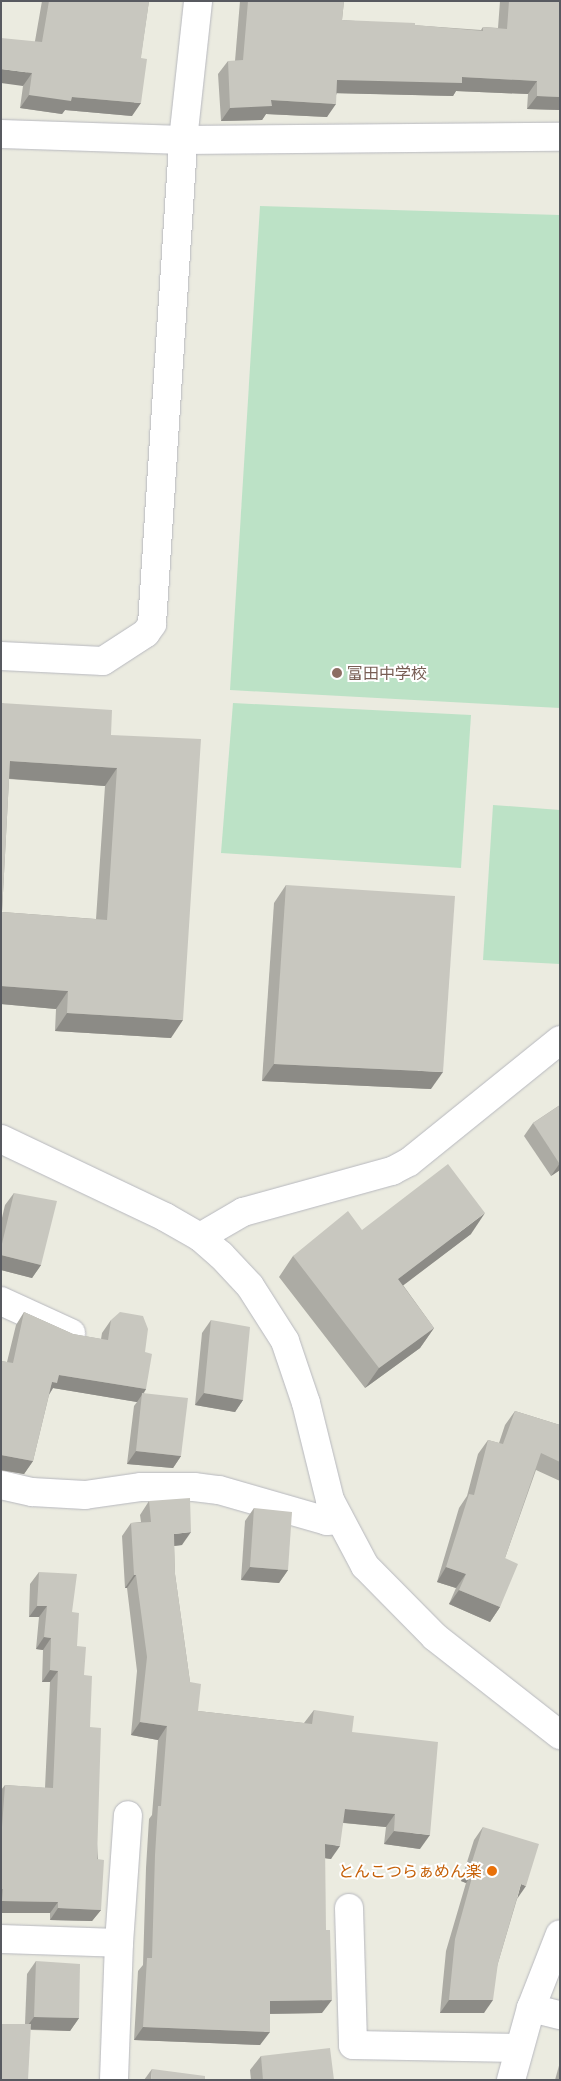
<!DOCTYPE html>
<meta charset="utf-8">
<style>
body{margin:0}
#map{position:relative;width:561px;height:2081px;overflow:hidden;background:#ebebe0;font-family:"Exo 2","Noto Sans JP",sans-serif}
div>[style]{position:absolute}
.green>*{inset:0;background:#bce2c6}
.roads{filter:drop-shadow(0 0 1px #b7b8be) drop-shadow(0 0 1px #b7b8be)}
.street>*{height:28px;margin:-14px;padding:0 14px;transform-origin:14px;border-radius:14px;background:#fff}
.secondary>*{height:28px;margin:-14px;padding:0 14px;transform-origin:14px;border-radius:14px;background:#fff}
.wall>*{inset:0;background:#acaba4}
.shaded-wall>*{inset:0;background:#8c8b86}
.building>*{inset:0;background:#c8c7bf}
.dots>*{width:14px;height:14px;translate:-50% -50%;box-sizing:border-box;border:2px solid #fff;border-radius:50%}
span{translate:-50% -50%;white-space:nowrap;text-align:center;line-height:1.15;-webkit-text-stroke:4px #fff;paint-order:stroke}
.education-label{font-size:16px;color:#785e54}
.left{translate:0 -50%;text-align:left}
.food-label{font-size:16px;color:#c56008}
.right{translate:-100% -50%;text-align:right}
.frame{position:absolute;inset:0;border:2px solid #585a60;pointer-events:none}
</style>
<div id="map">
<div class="green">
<div style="clip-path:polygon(260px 206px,560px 215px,560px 708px,230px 690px)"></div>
<div style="clip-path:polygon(233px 703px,471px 715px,461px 868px,221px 853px)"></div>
<div style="clip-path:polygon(493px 805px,560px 810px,560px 964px,483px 960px)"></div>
</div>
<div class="roads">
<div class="street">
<div style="left:1px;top:134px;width:182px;rotate:1.9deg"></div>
<div style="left:183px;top:140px;width:377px;rotate:-0.5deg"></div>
<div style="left:1px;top:656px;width:102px;rotate:2.8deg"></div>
<div style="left:103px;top:661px;width:51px;rotate:-33.1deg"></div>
<div style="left:146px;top:633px;width:11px;rotate:-56deg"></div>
<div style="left:152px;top:624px;width:485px;rotate:-86.3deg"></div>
<div style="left:183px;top:140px;width:140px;rotate:-83.8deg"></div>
<div style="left:200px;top:1237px;width:50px;rotate:-30.2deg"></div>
<div style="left:243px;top:1212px;width:155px;rotate:-15.4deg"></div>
<div style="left:392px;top:1171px;width:19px;rotate:-28deg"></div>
<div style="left:409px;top:1162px;width:194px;rotate:-38.9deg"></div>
<div style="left:1px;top:1301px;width:77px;rotate:24.6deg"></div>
<div style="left:1px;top:1485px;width:32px;rotate:13deg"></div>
<div style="left:32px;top:1492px;width:53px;rotate:3.2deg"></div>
<div style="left:85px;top:1495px;width:57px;rotate:-8.1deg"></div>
<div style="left:141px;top:1487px;width:53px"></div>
<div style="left:194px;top:1487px;width:25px;rotate:7deg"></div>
<div style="left:219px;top:1490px;width:112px;rotate:16deg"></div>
<div style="left:327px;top:1521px;width:12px;rotate:-5deg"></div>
<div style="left:349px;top:1908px;width:137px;rotate:88.3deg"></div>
<div style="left:353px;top:2045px;width:166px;rotate:1deg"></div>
<div style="left:1px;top:1939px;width:118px;rotate:1.9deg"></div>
<div style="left:119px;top:1943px;width:137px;rotate:92.1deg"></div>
<div style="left:119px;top:1943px;width:128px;rotate:-86deg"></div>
<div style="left:531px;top:2008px;width:30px;rotate:14deg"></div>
</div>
<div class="secondary">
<div style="left:1px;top:1139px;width:182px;rotate:25.4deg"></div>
<div style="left:165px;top:1217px;width:40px;rotate:29.7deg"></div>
<div style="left:200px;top:1237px;width:28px;rotate:41deg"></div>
<div style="left:221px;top:1255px;width:42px;rotate:46.9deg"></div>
<div style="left:250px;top:1286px;width:65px;rotate:57.5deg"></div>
<div style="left:285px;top:1341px;width:65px;rotate:71.3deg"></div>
<div style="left:306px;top:1403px;width:100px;rotate:76.1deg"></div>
<div style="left:330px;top:1500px;width:75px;rotate:62.1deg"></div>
<div style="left:365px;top:1566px;width:100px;rotate:45.4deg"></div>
<div style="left:435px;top:1637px;width:159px;rotate:38.1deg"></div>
<div style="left:511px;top:2080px;width:75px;rotate:-74.5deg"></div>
<div style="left:531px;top:2008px;width:79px;rotate:-68.6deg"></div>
</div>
</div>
<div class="wall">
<div style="clip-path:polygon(42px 1px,149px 1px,132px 116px,65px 110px,62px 114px,20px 108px,23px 86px,35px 41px)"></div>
<div style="clip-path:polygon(240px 1px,344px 1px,342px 20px,481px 30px,483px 27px,498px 28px,500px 1px,560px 1px,559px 35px,560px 110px,527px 109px,528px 94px,456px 91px,453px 96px,337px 93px,327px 117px,266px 114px,262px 120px,221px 121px,218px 74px,228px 61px,235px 61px)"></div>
<div style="clip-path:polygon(evenodd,1px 703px,111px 735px,171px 1038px,55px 1031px,56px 1009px,1px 1004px,1px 703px,9px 779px,105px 786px,96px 919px,2px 912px,9px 779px)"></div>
<div style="clip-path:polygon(286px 885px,431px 1089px,262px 1081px,274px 903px)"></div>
<div style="clip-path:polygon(560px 1105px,560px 1170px,551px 1176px,524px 1136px,533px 1123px)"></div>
<div style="clip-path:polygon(14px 1193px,41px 1265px,32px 1278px,1px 1270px,1px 1222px,5px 1205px)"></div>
<div style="clip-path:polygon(362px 1230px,471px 1234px,403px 1285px,434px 1328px,420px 1348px,365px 1388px,279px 1277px,293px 1256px)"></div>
<div style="clip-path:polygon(24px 1312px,73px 1334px,101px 1339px,102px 1333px,111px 1320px,145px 1352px,146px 1389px,144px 1393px,181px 1456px,173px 1468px,127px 1464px,134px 1406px,137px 1402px,53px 1388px,49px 1395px,33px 1461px,24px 1474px,1px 1470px,1px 1361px,7px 1362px,16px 1325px)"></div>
<div style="clip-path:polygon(211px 1320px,243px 1400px,235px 1412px,195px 1405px,202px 1333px)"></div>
<div style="clip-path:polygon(515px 1411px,560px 1425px,560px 1481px,536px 1470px,505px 1558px,500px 1607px,490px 1622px,449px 1604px,456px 1588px,437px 1582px,459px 1508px,467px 1496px,478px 1454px,488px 1440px,499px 1443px,505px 1425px)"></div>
<div style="clip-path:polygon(149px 1501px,182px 1545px,174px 1546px,175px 1574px,190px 1682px,198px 1711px,304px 1723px,314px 1710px,352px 1732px,420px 1849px,384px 1844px,386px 1827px,343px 1823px,331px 1859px,325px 1858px,322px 2013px,270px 2014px,260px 2045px,134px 2040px,138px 1971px,143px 1965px,146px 1868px,149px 1819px,152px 1815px,158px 1740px,131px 1735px,137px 1671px,127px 1588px,125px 1588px,122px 1536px,131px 1523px,141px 1522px,140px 1515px)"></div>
<div style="clip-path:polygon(254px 1508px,288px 1570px,279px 1583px,241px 1580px,245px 1521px)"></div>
<div style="clip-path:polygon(39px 1572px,72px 1612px,77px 1646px,84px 1675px,90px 1727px,101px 1910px,92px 1921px,50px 1920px,50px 1913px,1px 1913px,1px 1790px,5px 1785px,45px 1788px,50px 1682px,42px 1682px,43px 1650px,36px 1649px,39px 1617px,29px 1617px,30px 1584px)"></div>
<div style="clip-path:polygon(483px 1827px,517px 1899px,498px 1963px,484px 2013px,440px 2013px,446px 1951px,466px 1883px,461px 1881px,474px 1840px)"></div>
<div style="clip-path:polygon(36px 1961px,79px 2018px,70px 2031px,31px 2030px,25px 2024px,27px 1974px)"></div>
<div style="clip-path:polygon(261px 2056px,334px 2080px,251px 2080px,250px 2070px)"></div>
<div style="clip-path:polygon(560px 2062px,560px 2080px,555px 2080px)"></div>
<div style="clip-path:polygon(152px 2069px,151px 2080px,144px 2080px)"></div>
</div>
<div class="shaded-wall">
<div style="clip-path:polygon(1px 69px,32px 73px,23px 86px,1px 83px)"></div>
<div style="clip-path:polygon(462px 77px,537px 81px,528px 94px,456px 91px,453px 96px,328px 93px,337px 80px)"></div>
<div style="clip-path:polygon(29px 95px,72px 97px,141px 103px,132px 116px,65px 110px,62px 114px,20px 108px)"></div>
<div style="clip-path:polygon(537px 96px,560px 97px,560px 110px,527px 109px)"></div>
<div style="clip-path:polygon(271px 100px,336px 104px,327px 117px,266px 114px,262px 120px,221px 121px,230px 108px)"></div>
<div style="clip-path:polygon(10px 761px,117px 768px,105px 786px,1px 778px)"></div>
<div style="clip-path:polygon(1px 986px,68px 991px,56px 1009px,1px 1004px)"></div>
<div style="clip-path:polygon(67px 1013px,183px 1020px,171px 1038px,55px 1031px)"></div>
<div style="clip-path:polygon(274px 1064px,443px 1072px,431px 1089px,262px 1081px)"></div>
<div style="clip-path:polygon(560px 1163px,560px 1170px,551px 1176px)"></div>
<div style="clip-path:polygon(485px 1213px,471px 1234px,384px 1300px,398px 1279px)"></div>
<div style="clip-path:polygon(1px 1255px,41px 1265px,32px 1278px,1px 1270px)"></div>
<div style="clip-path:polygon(434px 1328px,420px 1348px,365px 1388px,379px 1368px)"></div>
<div style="clip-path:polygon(59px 1375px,146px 1389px,137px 1402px,53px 1388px,48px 1396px,52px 1382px)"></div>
<div style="clip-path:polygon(204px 1393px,243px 1400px,235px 1412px,195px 1405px)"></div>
<div style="clip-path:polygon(136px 1451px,181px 1456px,173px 1468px,127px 1464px)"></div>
<div style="clip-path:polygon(1px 1455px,33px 1461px,24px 1474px,1px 1470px)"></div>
<div style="clip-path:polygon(191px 1532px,182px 1545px,165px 1547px,174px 1534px)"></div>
<div style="clip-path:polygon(250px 1567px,288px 1570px,279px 1583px,241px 1580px)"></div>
<div style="clip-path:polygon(446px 1567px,466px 1574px,456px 1588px,437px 1582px)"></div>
<div style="clip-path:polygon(134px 1575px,136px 1575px,127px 1588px,125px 1588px)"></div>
<div style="clip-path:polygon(459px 1590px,500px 1607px,490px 1622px,449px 1604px)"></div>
<div style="clip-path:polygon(37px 1606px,47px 1606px,39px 1617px,29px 1617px)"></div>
<div style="clip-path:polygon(44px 1637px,51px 1638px,43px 1650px,36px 1649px)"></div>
<div style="clip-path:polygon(50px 1670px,58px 1671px,50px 1682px,42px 1682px)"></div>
<div style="clip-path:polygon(140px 1722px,167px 1726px,158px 1740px,131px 1735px)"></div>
<div style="clip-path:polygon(345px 1809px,395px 1814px,386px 1827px,336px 1822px)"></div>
<div style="clip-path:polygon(394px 1831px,430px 1835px,420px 1849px,384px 1844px)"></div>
<div style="clip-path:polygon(325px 1844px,340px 1846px,331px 1859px,316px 1857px)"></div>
<div style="clip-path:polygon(470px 1868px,474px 1870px,466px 1883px,461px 1881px)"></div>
<div style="clip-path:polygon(521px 1884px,526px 1886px,517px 1899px)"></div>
<div style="clip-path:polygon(2px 1901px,58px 1902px,50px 1913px,1px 1913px,1px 1902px)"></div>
<div style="clip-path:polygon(58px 1908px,101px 1910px,92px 1921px,50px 1920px)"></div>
<div style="clip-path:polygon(332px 2000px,322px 2013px,260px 2014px,270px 2001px)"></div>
<div style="clip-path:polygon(449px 2000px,493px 2000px,484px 2013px,440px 2013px)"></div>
<div style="clip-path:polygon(34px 2017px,79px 2018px,70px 2031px,25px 2029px)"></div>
<div style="clip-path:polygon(143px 2027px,270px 2032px,260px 2045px,134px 2040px)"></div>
</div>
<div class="building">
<div style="clip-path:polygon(49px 1px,149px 1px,141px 58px,147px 59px,141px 103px,72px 97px,71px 101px,29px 95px,32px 73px,1px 69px,1px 38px,42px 42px)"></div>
<div style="clip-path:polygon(248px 1px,344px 1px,342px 20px,415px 23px,415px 25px,483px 31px,483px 27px,507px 29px,509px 1px,560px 1px,559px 35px,560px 35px,560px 97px,537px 96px,537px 81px,462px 77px,462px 83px,337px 80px,336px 104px,271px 100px,272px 106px,230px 108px,228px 61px,243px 60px)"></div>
<div style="clip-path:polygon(evenodd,1px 703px,112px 710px,111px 735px,201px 739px,183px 1020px,67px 1013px,68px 991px,1px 986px,1px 703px,10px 761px,117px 768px,107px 920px,2px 912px,10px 761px)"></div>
<div style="clip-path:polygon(286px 885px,455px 896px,443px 1072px,274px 1064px)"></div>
<div style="clip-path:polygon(560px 1105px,560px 1163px,559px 1163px,533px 1123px)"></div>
<div style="clip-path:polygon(448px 1164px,485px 1213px,398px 1279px,434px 1328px,379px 1368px,293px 1256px,348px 1211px,362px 1230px)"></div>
<div style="clip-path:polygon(14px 1193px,57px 1201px,41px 1265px,1px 1255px,1px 1248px)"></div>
<div style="clip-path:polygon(24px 1312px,73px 1334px,108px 1340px,111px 1320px,120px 1312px,143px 1316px,148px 1329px,145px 1352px,152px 1354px,146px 1389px,59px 1375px,57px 1383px,52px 1382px,33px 1461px,1px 1455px,1px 1361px,13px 1363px)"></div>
<div style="clip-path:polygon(211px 1320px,250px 1327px,243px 1400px,204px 1393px)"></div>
<div style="clip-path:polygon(142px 1393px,188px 1398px,181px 1456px,136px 1451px)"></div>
<div style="clip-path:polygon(515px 1411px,560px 1425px,560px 1462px,541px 1453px,505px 1558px,518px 1564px,500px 1607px,459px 1590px,466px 1574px,446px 1567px,469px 1494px,474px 1495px,488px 1440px,503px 1444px)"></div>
<div style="clip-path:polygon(190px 1498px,191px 1532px,174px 1534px,175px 1574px,190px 1682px,201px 1684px,198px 1711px,312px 1724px,314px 1710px,354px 1716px,352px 1732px,438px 1742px,430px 1835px,394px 1831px,395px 1814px,345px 1809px,340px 1846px,325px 1844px,326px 1930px,330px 1930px,332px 2000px,270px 2001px,270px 2032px,143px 2027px,147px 1958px,152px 1958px,155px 1855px,158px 1806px,161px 1806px,167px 1726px,140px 1722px,147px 1657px,136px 1575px,134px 1575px,131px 1523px,151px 1522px,149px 1501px)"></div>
<div style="clip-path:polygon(254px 1508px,292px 1512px,288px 1570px,250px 1567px)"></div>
<div style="clip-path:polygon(39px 1572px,77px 1574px,72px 1612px,79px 1613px,77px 1646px,86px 1647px,84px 1675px,92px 1676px,90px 1727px,101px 1728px,97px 1859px,104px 1860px,101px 1910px,58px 1908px,58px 1902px,2px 1901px,3px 1889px,1px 1889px,1px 1841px,5px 1785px,53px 1788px,58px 1671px,50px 1670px,51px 1638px,44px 1637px,47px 1606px,37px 1606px)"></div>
<div style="clip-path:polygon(483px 1827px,539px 1844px,526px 1886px,521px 1884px,498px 1963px,493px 2000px,449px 2000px,455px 1939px,474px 1870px,470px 1868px)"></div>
<div style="clip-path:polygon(36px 1961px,80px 1964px,79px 2018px,34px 2017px)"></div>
<div style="clip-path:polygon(1px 2024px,31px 2024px,28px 2080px,1px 2080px)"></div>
<div style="clip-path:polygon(330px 2048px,334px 2080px,263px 2080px,261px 2056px)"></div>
<div style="clip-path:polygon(152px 2069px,205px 2076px,205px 2080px,151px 2080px)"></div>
</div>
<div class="dots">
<div style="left:337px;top:673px;background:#8d6e63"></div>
<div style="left:492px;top:1871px;background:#e8710a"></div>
</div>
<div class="education-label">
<span class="left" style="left:347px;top:673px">富田中学校</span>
</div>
<div class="food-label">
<span class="right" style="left:482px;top:1871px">とんこつらぁめん楽</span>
</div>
<div class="frame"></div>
</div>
